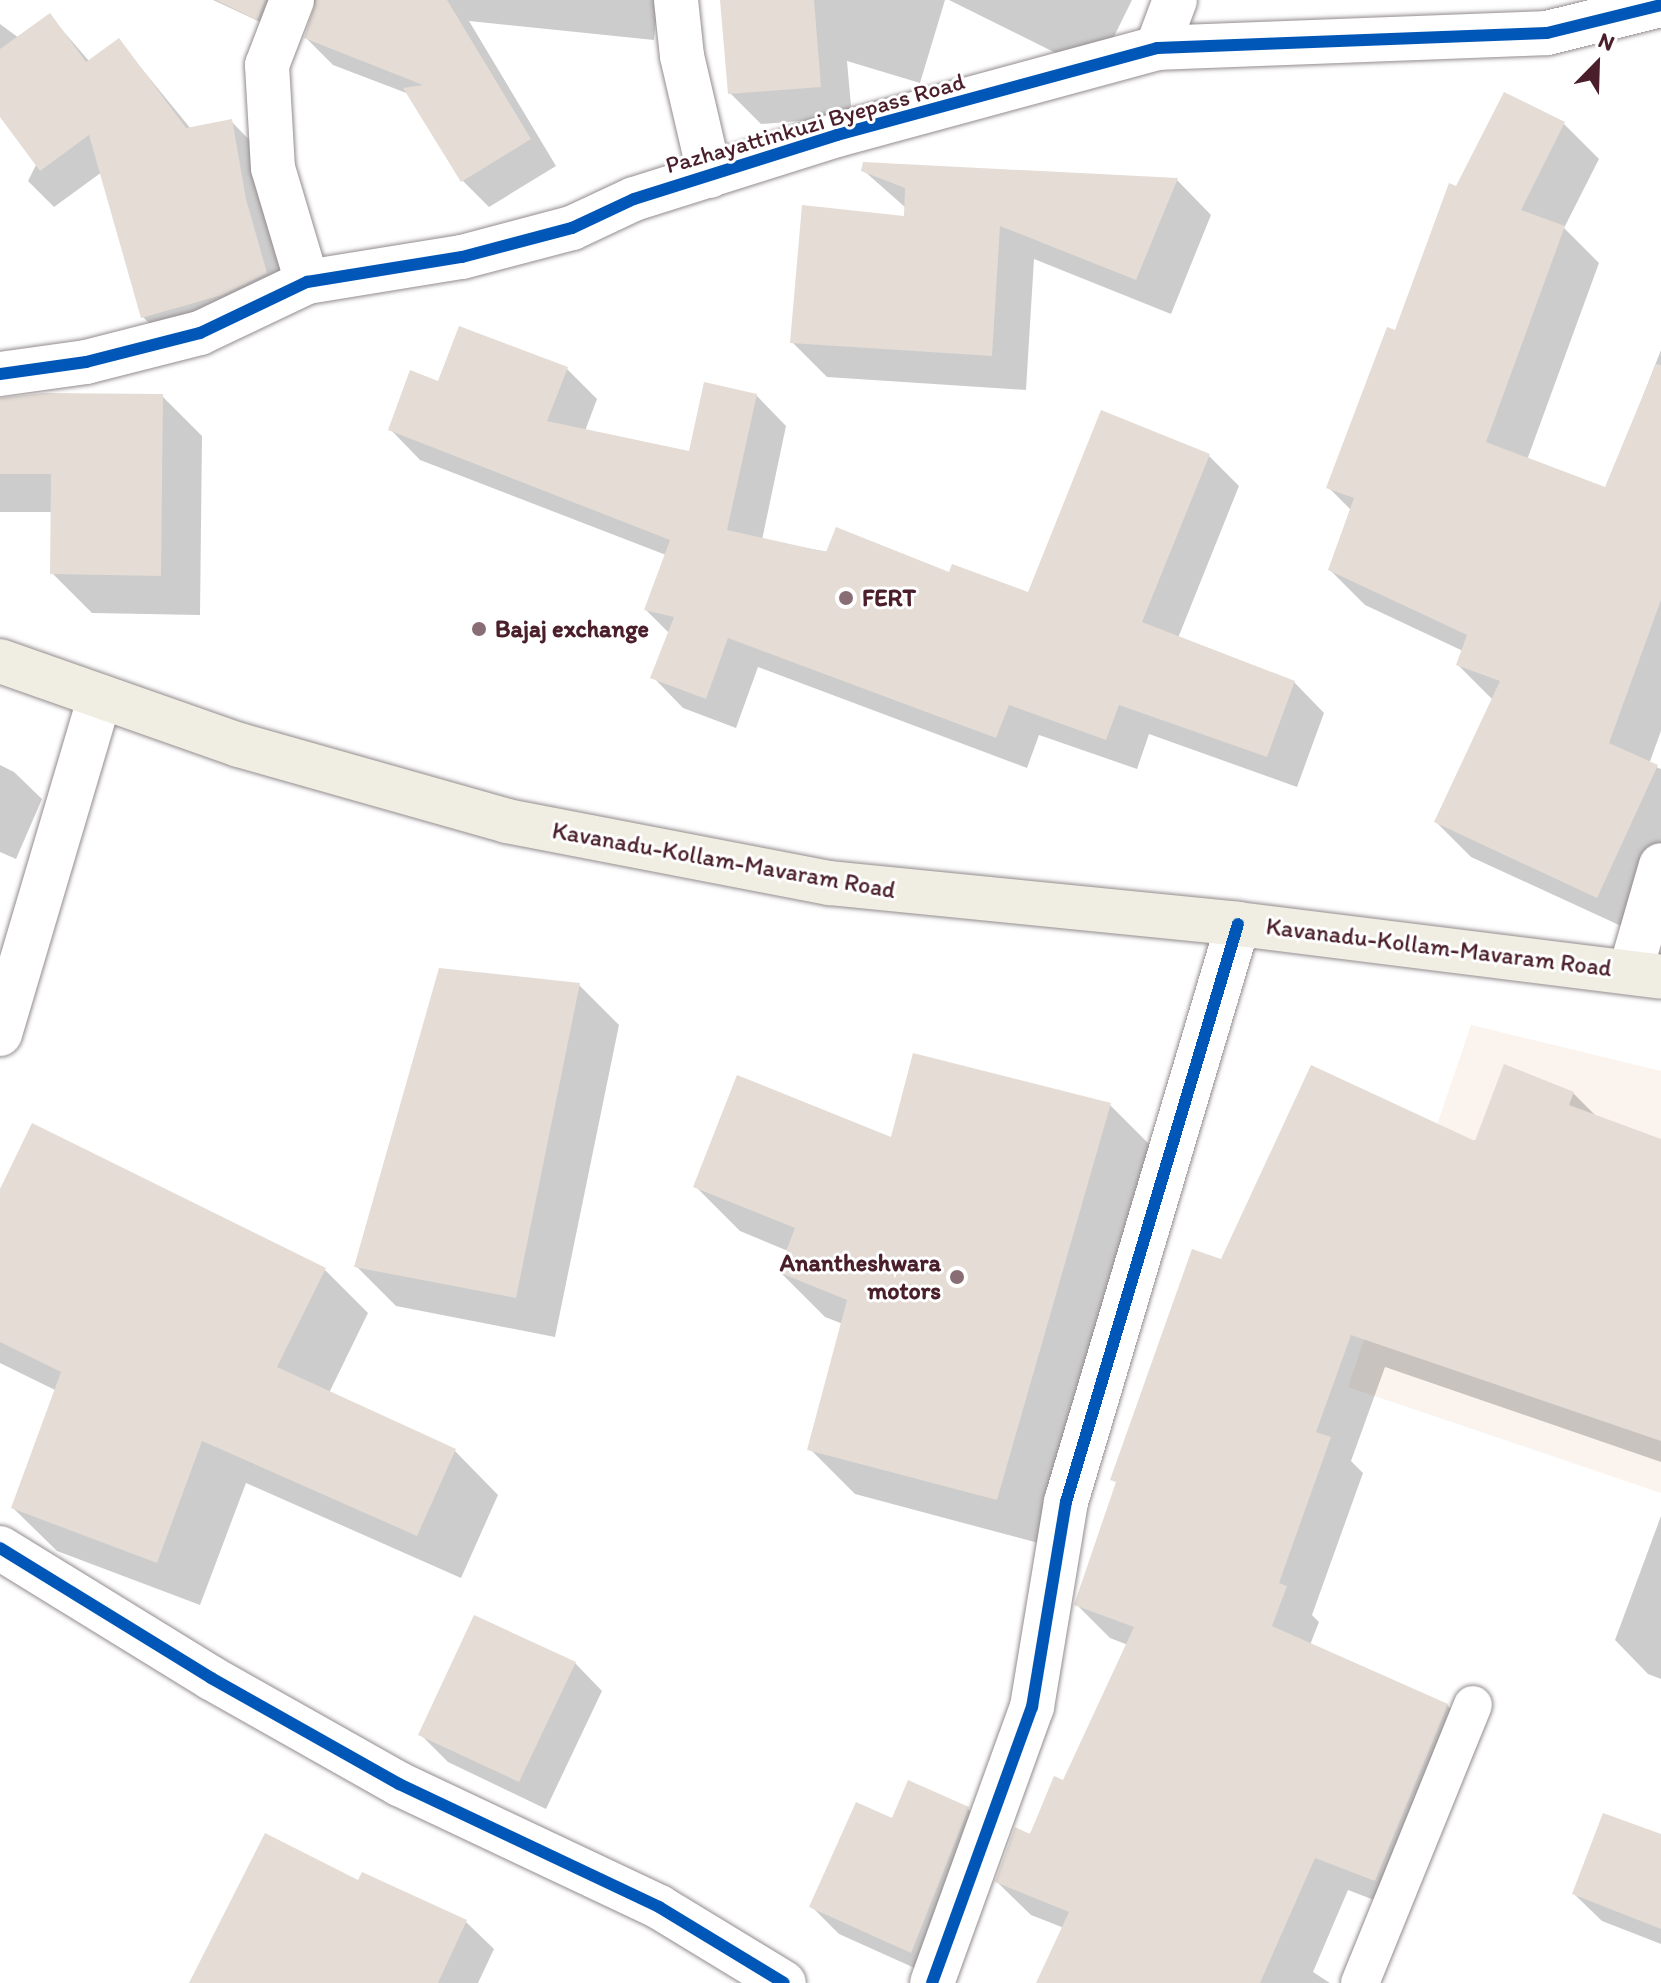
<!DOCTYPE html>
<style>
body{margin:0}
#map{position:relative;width:1661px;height:1983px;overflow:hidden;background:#fff;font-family:Itim,sans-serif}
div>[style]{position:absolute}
.built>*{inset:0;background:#fbf4ee}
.shadow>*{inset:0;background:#0003}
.building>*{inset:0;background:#e4dcd5}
.roads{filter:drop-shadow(0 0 2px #948c8e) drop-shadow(0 0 2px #948c8e)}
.lane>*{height:38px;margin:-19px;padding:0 19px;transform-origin:19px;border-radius:19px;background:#fff}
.street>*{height:44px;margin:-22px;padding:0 22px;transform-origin:22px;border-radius:22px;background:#fff}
.primary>*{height:44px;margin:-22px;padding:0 22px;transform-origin:22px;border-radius:22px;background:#f0ede2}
.cycleway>*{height:12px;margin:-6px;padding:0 6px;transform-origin:6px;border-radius:6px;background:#0057b8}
.dots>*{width:22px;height:22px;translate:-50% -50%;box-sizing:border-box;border:4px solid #fff;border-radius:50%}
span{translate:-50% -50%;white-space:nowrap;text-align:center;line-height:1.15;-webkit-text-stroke:6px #fff;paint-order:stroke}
.street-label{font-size:24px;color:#4a1f2b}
.poi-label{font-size:24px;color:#4a1f2b;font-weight:700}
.left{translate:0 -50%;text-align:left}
.right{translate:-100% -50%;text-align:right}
.north{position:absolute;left:1557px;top:24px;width:80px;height:80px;-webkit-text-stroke:6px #fff;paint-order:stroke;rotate:23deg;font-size:22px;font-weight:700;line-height:32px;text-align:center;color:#4a1f2b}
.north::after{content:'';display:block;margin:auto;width:28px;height:36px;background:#4a1f2b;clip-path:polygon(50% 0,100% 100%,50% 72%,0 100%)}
</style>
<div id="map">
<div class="built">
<div style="clip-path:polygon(1471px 1025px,1661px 1071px,1661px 1493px,1348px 1387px)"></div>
</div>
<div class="shadow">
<div style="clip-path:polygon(213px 0,658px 0,654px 40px,469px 21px,556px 166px,489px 207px,462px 180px,409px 94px,333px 65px,306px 38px,316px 5px,302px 7px,288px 35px)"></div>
<div style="clip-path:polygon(742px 0,945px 0,920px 83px,847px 61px,852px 117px,761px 124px,730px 93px)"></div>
<div style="clip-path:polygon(949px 0,1132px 0,1096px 73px)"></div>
<div style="clip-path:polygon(50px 16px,90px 62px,119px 41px,191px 129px,232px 122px,258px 149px,293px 300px,170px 344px,143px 317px,102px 172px,54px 207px,28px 181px,37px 163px,0 114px,0 24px,19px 38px)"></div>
<div style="clip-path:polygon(1564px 124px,1599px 159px,1564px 228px,1599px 263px,1527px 460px,1606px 490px,1661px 350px,1661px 731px,1649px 764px,1661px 769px,1661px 893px,1632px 931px,1471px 857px,1436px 822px,1493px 700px,1458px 665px,1463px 651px,1365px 605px,1330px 570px,1352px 511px,1329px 488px,1457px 188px)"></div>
<div style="clip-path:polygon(863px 170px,1177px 180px,1211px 215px,1171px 314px,1034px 259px,1026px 390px,827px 377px,792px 342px,905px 218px,906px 208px)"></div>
<div style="clip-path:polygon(567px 369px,597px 399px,585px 431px,691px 454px,756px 395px,786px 426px,762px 540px,951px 574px,1029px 595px,1209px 456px,1239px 486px,1178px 638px,1294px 682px,1324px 713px,1297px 787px,1149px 734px,1137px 769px,1039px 735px,1027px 768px,758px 667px,736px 728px,683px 708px,653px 677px,669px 633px,646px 610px,666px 555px,420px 460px,390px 429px,439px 383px)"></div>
<div style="clip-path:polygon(162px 396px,202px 436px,200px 615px,92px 613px,52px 573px,53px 512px,0 512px,0 400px)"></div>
<div style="clip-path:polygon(0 765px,14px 772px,42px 799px,16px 859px,0 852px)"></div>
<div style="clip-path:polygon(579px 985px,619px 1025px,555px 1337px,396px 1306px,356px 1266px)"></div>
<div style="clip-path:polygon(1573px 1093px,1597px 1117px,1661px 1141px,1661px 1462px,1385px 1367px,1351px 1461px,1363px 1473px,1312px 1615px,1319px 1622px,1310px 1645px,1447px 1705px,1480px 1739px,1408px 1913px,1348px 1890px,1313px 1972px,1330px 1983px,1038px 1983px,1064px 1928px,1031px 1915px,997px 1882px,1064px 1783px,1128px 1645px,1110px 1638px,1076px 1604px,1193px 1252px,1222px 1262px)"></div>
<div style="clip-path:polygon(1110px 1105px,1155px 1150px,1042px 1544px,855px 1494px,810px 1449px,843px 1324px,825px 1317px,780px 1272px,788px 1251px,740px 1231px,695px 1186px,892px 1139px)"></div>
<div style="clip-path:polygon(0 1193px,325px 1270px,368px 1313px,329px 1393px,455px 1451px,498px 1495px,461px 1578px,246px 1483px,200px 1605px,57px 1551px,13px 1508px,57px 1391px,0 1363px)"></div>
<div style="clip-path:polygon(1661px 1516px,1661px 1679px,1648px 1674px,1615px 1640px)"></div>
<div style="clip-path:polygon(575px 1663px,602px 1691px,546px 1809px,448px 1762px,421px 1735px)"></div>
<div style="clip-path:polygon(968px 1809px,996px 1836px,939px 1979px,839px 1934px,811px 1906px,893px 1820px)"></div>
<div style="clip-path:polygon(1661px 1837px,1661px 1944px,1602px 1921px,1574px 1894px)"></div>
<div style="clip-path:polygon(359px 1882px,466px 1922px,494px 1949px,478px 1983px,192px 1983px)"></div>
</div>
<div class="building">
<div style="clip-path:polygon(216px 0,265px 0,257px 20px)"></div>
<div style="clip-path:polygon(316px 0,447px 0,531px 139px,461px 182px,403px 88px,423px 85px,304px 38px)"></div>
<div style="clip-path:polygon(720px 0,814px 0,821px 87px,728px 94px)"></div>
<div style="clip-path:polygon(50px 13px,86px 62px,119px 38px,186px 128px,232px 119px,246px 199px,267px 273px,222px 295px,141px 318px,89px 135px,40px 171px,0 117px,0 49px)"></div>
<div style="clip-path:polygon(1504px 92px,1565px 122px,1521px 210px,1565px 226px,1486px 442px,1605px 487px,1656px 364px,1661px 365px,1661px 600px,1609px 743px,1658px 765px,1597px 898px,1434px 822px,1500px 681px,1456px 665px,1467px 635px,1328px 570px,1354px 498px,1326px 488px,1387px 327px,1395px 330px,1449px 183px,1456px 186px)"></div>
<div style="clip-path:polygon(863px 162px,960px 167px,1178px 178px,1136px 280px,1000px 226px,992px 356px,790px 343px,802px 205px,904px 216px,905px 188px,861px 171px)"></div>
<div style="clip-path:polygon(459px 326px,568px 367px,547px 421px,689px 451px,704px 382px,757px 394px,727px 530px,826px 552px,836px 527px,949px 572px,952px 564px,1028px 592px,1101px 410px,1210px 454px,1142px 622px,1295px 681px,1267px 757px,1119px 705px,1106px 740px,1009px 705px,996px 738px,728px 638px,706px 699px,650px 678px,674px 617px,644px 610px,670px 540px,388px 430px,410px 370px,438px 381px)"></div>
<div style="clip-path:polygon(43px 393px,163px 394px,161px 576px,50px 574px,51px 474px,0 474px,0 398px)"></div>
<div style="clip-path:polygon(439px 968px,580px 983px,516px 1298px,354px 1267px)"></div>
<div style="clip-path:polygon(913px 1053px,1111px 1103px,997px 1500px,807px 1450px,847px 1300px,778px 1272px,795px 1228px,693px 1187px,737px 1075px,891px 1137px)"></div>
<div style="clip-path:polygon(1504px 1064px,1574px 1092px,1569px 1105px,1661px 1139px,1661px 1441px,1351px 1335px,1316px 1432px,1331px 1437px,1279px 1583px,1287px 1586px,1272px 1626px,1448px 1704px,1375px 1881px,1315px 1858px,1260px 1983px,1036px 1983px,1069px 1912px,995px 1882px,1015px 1827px,1030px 1834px,1054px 1776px,1063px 1780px,1134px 1627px,1074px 1605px,1116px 1482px,1110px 1480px,1192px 1249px,1221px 1259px,1311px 1065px,1475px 1141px)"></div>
<div style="clip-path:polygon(32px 1123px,326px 1268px,277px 1367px,456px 1449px,417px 1536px,202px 1441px,157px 1563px,11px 1508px,61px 1372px,0 1342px,0 1189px)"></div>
<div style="clip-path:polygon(474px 1615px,576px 1662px,519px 1782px,418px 1735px)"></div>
<div style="clip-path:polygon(908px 1780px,969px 1807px,911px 1953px,809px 1907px,856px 1802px,892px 1818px)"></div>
<div style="clip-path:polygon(1603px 1813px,1661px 1834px,1661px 1929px,1572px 1894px)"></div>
<div style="clip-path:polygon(265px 1833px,358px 1880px,362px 1872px,467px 1920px,438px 1983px,189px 1983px)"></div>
</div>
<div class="roads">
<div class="lane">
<div style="left:1360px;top:1983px;width:300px;rotate:-67.9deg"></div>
</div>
<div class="street">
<div style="left:292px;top:0;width:70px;rotate:111deg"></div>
<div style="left:267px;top:65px;width:103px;rotate:86.7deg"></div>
<div style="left:273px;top:168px;width:119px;rotate:73.4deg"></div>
<div style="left:676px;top:0;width:56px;rotate:83.9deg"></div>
<div style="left:682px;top:56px;width:123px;rotate:76.9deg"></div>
<div style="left:1157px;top:48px;width:51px;rotate:-69.4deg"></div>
<div style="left:0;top:374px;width:87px;rotate:-7.9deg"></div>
<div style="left:86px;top:362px;width:118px;rotate:-14.3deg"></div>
<div style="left:200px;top:333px;width:119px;rotate:-25.5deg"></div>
<div style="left:307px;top:282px;width:157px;rotate:-9.2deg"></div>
<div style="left:462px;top:257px;width:114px;rotate:-14.8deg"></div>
<div style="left:572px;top:228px;width:68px;rotate:-25.1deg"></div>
<div style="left:634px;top:199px;width:213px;rotate:-17.5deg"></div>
<div style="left:837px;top:135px;width:332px;rotate:-15.2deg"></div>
<div style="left:1157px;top:48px;width:390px;rotate:-2.2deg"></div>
<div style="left:1547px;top:33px;width:117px;rotate:-13.8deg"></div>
<div style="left:1631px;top:969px;width:108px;rotate:-73.9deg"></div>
<div style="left:0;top:1034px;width:352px;rotate:-73.5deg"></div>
<div style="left:0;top:1548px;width:248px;rotate:31.6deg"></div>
<div style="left:211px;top:1678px;width:216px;rotate:29.4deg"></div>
<div style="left:399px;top:1784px;width:288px;rotate:25.3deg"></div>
<div style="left:659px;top:1907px;width:146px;rotate:31.3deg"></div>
<div style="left:932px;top:1983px;width:294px;rotate:-70.1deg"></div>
<div style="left:1032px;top:1707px;width:208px;rotate:-80.6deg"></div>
<div style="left:1066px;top:1502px;width:603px;rotate:-73.43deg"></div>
</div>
<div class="primary">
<div style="left:0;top:661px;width:253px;rotate:19.4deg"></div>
<div style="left:239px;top:745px;width:279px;rotate:15.8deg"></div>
<div style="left:507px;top:821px;width:329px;rotate:10.9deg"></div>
<div style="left:830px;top:883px;width:410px;rotate:5.7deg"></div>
<div style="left:1238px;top:924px;width:426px;rotate:7.1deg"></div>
</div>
</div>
<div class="cycleway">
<div style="left:0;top:374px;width:87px;rotate:-7.9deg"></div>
<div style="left:86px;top:362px;width:118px;rotate:-14.3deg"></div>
<div style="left:200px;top:333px;width:119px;rotate:-25.5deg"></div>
<div style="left:307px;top:282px;width:157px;rotate:-9.2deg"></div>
<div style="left:462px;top:257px;width:114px;rotate:-14.8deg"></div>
<div style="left:572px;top:228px;width:68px;rotate:-25.1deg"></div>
<div style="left:634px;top:199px;width:213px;rotate:-17.5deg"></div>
<div style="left:837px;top:135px;width:332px;rotate:-15.2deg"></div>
<div style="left:1157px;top:48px;width:390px;rotate:-2.2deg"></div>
<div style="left:1547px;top:33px;width:117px;rotate:-13.8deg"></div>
<div style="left:0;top:1548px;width:248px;rotate:31.6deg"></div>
<div style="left:211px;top:1678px;width:216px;rotate:29.4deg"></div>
<div style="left:399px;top:1784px;width:288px;rotate:25.3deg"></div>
<div style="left:659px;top:1907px;width:146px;rotate:31.3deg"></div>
<div style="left:932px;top:1983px;width:294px;rotate:-70.1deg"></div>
<div style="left:1032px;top:1707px;width:208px;rotate:-80.6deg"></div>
<div style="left:1066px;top:1502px;width:603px;rotate:-73.43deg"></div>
</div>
<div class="dots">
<div style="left:846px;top:598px;background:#896d75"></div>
<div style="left:479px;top:629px;background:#896d75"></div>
<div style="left:957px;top:1277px;background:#896d75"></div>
</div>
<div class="street-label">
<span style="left:815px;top:123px;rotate:-16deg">Pazhayattinkuzi Byepass Road</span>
<span style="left:724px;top:860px;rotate:10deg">Kavanadu-Kollam-Mavaram Road</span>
<span style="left:1439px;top:947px;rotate:7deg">Kavanadu-Kollam-Mavaram Road</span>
</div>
<div class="poi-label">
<span class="left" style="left:862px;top:598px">FERT</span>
<span class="left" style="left:495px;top:629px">Bajaj exchange</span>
<span class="right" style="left:941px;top:1277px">Anantheshwara<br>motors</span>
</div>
<div class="north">N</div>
</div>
